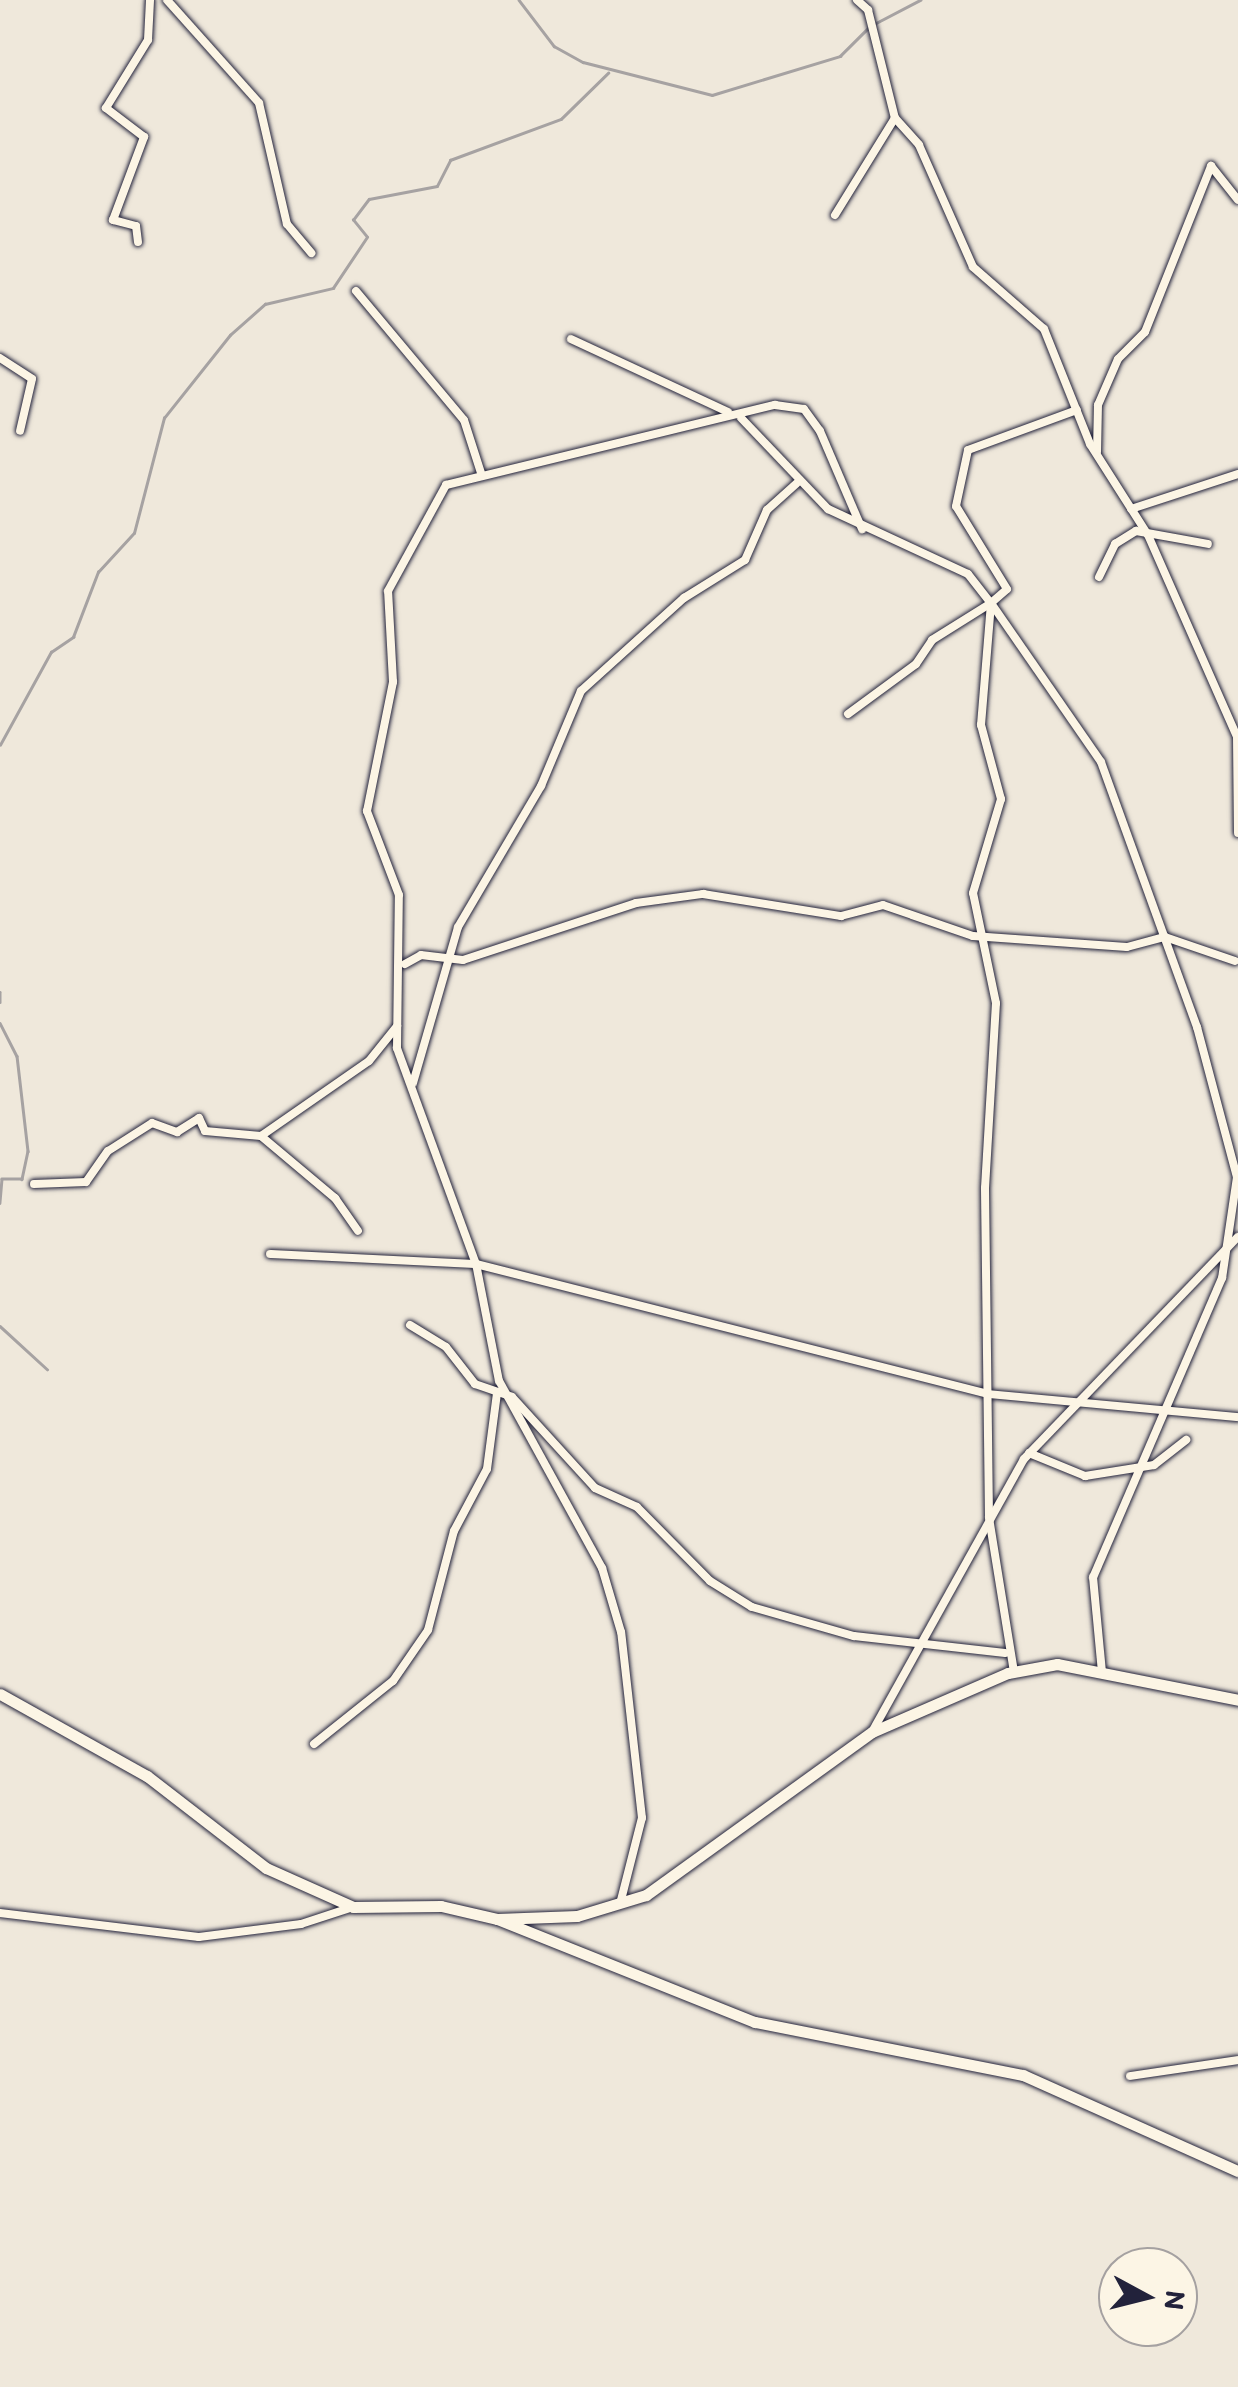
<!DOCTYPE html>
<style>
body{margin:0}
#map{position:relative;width:1238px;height:2387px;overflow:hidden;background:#efe8db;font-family:Itim,sans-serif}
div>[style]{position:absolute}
.stream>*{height:2.5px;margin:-1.25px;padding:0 1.25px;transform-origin:1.25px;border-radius:1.25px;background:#a6a2a2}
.roads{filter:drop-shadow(0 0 2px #22223b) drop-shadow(0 0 2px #22223b)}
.street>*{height:8px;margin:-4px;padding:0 4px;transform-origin:4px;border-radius:4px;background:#fcf5e5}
.secondary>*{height:11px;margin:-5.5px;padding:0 5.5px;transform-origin:5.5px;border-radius:5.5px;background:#fcf5e5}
span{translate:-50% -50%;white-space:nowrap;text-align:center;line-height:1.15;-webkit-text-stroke:10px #fcf5e5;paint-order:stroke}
.north{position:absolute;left:1098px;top:2247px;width:100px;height:100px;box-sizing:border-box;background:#fcf5e5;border:2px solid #a5a1a1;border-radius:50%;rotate:97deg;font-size:28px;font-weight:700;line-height:40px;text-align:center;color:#22223b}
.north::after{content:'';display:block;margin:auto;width:35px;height:45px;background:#22223b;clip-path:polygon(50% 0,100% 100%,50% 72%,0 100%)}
</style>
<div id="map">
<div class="stream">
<div style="left:519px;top:0;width:58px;rotate:52.7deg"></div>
<div style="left:554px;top:46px;width:33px;rotate:29deg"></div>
<div style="left:583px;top:62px;width:133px;rotate:14.3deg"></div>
<div style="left:712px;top:95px;width:134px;rotate:-16.9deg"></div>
<div style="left:840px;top:56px;width:41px;rotate:-45deg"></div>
<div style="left:876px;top:23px;width:50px;rotate:-27.6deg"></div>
<div style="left:0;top:745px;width:106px;rotate:-61.3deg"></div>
<div style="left:51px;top:652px;width:27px;rotate:-34deg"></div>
<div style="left:73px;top:637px;width:70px;rotate:-69deg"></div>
<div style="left:98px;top:572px;width:53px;rotate:-47.3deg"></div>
<div style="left:134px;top:533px;width:119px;rotate:-75.4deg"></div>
<div style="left:164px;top:418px;width:106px;rotate:-51.5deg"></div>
<div style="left:230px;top:335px;width:47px;rotate:-41.5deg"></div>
<div style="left:265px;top:304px;width:70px;rotate:-13.2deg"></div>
<div style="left:333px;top:288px;width:61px;rotate:-56.3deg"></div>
<div style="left:367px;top:237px;width:22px;rotate:-129deg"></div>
<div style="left:353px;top:220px;width:26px;rotate:-53deg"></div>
<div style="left:369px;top:199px;width:69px;rotate:-10.8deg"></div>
<div style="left:437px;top:186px;width:29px;rotate:-63deg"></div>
<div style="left:450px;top:160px;width:118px;rotate:-20.3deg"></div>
<div style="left:561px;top:119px;width:66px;rotate:-44.4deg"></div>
<div style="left:0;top:992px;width:10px;rotate:90deg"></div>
<div style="left:0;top:1023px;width:37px;rotate:63deg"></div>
<div style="left:17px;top:1056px;width:96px;rotate:83.4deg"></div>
<div style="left:28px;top:1151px;width:29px;rotate:102deg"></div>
<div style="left:22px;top:1179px;width:20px;rotate:180deg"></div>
<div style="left:2px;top:1179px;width:24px;rotate:95deg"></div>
<div style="left:0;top:1326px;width:64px;rotate:42.5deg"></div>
</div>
<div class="roads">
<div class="street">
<div style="left:167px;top:0;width:138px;rotate:48.2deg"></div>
<div style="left:259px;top:103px;width:124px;rotate:77deg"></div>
<div style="left:287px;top:224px;width:38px;rotate:50deg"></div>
<div style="left:857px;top:0;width:15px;rotate:42deg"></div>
<div style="left:868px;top:10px;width:111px;rotate:76deg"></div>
<div style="left:895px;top:118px;width:36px;rotate:48deg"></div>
<div style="left:919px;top:145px;width:133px;rotate:66.1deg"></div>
<div style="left:973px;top:267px;width:94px;rotate:41.1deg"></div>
<div style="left:1044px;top:329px;width:124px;rotate:68.2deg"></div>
<div style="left:1090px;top:444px;width:108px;rotate:57.5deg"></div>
<div style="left:1148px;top:535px;width:221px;rotate:66.2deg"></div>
<div style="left:1237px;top:737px;width:96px;rotate:89.4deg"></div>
<div style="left:835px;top:215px;width:114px;rotate:-58.3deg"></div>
<div style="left:138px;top:242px;width:16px;rotate:-97deg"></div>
<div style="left:136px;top:226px;width:24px;rotate:-165deg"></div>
<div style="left:113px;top:220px;width:89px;rotate:-69.5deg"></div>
<div style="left:144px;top:137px;width:48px;rotate:-142.7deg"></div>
<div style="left:106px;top:108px;width:80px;rotate:-58.3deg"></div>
<div style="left:148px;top:40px;width:40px;rotate:-87.1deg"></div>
<div style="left:356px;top:291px;width:168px;rotate:50.1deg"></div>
<div style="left:464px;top:420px;width:56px;rotate:72.2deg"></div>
<div style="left:571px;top:339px;width:173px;rotate:24.9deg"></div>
<div style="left:0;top:358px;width:38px;rotate:33deg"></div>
<div style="left:32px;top:379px;width:53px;rotate:103deg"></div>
<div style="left:741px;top:418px;width:126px;rotate:46.3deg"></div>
<div style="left:828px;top:509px;width:154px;rotate:24.9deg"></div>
<div style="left:968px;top:574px;width:37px;rotate:52deg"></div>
<div style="left:991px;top:603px;width:21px;rotate:-41deg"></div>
<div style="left:1007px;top:589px;width:97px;rotate:-121.6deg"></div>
<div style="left:956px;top:506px;width:57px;rotate:-77.9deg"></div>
<div style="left:968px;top:450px;width:116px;rotate:-20.2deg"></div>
<div style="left:1097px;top:452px;width:47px;rotate:-88.8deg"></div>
<div style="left:1098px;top:405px;width:50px;rotate:-66.5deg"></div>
<div style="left:1118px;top:359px;width:38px;rotate:-45deg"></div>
<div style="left:1145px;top:332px;width:179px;rotate:-68.3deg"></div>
<div style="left:1211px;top:166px;width:43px;rotate:51.5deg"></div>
<div style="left:1131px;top:509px;width:113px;rotate:-18.1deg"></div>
<div style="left:1099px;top:577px;width:37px;rotate:-64deg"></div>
<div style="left:1115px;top:544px;width:25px;rotate:-32deg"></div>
<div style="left:1136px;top:531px;width:73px;rotate:10.2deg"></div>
<div style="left:848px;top:714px;width:84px;rotate:-36.3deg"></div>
<div style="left:916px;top:664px;width:29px;rotate:-56deg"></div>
<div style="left:932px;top:640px;width:70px;rotate:-32.1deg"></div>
<div style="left:405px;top:964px;width:18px;rotate:-29deg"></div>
<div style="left:421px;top:955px;width:42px;rotate:6.8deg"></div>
<div style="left:463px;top:960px;width:182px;rotate:-18.2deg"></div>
<div style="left:636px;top:903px;width:68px;rotate:-7.7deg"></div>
<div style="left:703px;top:894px;width:140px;rotate:9.1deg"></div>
<div style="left:841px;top:916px;width:43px;rotate:-14.7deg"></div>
<div style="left:883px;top:905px;width:95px;rotate:19deg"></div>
<div style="left:973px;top:936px;width:154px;rotate:4.1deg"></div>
<div style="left:1127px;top:947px;width:39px;rotate:-15deg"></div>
<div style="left:1165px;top:937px;width:74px;rotate:18.9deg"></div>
<div style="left:413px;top:1083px;width:162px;rotate:-73.9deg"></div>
<div style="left:458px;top:927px;width:164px;rotate:-59.5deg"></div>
<div style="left:541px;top:786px;width:103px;rotate:-67.2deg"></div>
<div style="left:581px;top:691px;width:139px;rotate:-42.1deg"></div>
<div style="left:684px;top:598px;width:72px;rotate:-31.9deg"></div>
<div style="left:745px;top:560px;width:55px;rotate:-66.3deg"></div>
<div style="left:767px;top:510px;width:40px;rotate:-42deg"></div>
<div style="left:261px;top:1136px;width:97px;rotate:40deg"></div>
<div style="left:335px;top:1198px;width:40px;rotate:55.1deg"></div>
<div style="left:34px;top:1184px;width:52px;rotate:-2.2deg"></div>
<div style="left:86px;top:1182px;width:38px;rotate:-55deg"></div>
<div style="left:108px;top:1151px;width:52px;rotate:-32.5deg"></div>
<div style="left:152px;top:1123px;width:27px;rotate:20deg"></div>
<div style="left:177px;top:1132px;width:26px;rotate:-32deg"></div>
<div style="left:199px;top:1118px;width:14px;rotate:65deg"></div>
<div style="left:205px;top:1131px;width:56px;rotate:5.1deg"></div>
<div style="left:261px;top:1136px;width:131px;rotate:-34.8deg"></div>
<div style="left:369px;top:1061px;width:45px;rotate:-51.3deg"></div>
<div style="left:270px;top:1254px;width:206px;rotate:2.8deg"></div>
<div style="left:476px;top:1264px;width:528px;rotate:14.25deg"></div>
<div style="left:988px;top:1394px;width:251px;rotate:5.3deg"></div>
<div style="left:410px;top:1325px;width:42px;rotate:31.4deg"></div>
<div style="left:446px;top:1347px;width:47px;rotate:51.9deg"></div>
<div style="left:475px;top:1384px;width:39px;rotate:19deg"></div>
<div style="left:512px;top:1397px;width:123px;rotate:47.6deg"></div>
<div style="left:595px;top:1488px;width:46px;rotate:24.3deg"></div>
<div style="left:637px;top:1507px;width:104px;rotate:45.4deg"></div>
<div style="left:710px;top:1581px;width:49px;rotate:31.8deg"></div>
<div style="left:752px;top:1607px;width:106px;rotate:15.9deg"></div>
<div style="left:854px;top:1636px;width:152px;rotate:6.4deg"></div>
<div style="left:1029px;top:1453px;width:61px;rotate:22.3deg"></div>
<div style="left:1085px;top:1476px;width:70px;rotate:-9.1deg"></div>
<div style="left:1154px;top:1465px;width:41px;rotate:-38deg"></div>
<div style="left:1014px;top:1672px;width:157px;rotate:-99.2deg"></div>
<div style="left:989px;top:1517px;width:329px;rotate:-90.7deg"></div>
<div style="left:985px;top:1188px;width:185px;rotate:-86.6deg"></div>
<div style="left:996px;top:1003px;width:112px;rotate:-101.8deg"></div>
<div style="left:973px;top:893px;width:98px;rotate:-73.4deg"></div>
<div style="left:1001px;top:799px;width:77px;rotate:-105.1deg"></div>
<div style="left:981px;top:725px;width:122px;rotate:-85.3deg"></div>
<div style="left:991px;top:603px;width:193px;rotate:55.3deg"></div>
<div style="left:1101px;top:762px;width:282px;rotate:70.1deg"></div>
<div style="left:1197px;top:1027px;width:155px;rotate:75.1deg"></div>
<div style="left:1237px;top:1177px;width:102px;rotate:98.4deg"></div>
<div style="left:1222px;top:1278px;width:326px;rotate:113.3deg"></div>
<div style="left:1093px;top:1577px;width:95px;rotate:84.6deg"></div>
<div style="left:872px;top:1732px;width:312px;rotate:-60.9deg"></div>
<div style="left:1024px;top:1459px;width:308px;rotate:-46.1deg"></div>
<div style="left:314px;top:1744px;width:101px;rotate:-38.6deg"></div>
<div style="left:393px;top:1681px;width:62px;rotate:-55.5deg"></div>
<div style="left:428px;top:1630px;width:102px;rotate:-75.3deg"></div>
<div style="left:454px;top:1531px;width:70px;rotate:-62deg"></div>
<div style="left:487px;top:1469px;width:77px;rotate:-82.5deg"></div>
<div style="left:620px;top:1904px;width:89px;rotate:-75.7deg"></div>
<div style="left:642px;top:1818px;width:187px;rotate:-96.4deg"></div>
<div style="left:621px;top:1632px;width:67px;rotate:-106.5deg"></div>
<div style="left:602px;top:1568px;width:213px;rotate:-118.8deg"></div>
<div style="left:499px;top:1381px;width:119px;rotate:-101.1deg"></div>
<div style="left:476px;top:1264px;width:230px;rotate:-110.1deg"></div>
<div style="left:397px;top:1048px;width:153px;rotate:-89.3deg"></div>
<div style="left:399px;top:895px;width:90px;rotate:-110.9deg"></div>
<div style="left:367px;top:811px;width:132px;rotate:-78.6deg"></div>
<div style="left:393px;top:682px;width:91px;rotate:-93.1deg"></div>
<div style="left:388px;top:591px;width:121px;rotate:-61.3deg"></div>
<div style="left:446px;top:485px;width:339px;rotate:-13.7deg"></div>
<div style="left:775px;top:405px;width:29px;rotate:8deg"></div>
<div style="left:804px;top:409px;width:27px;rotate:54deg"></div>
<div style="left:820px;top:431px;width:107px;rotate:66.8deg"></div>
<div style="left:0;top:1913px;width:200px;rotate:6.9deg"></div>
<div style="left:199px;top:1937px;width:103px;rotate:-7.3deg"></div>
<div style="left:301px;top:1924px;width:55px;rotate:-18.1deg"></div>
<div style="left:1130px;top:2076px;width:109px;rotate:-8.4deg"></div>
</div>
<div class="secondary">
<div style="left:0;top:1694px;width:168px;rotate:29.2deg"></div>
<div style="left:147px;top:1776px;width:150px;rotate:37.7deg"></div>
<div style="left:266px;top:1868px;width:95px;rotate:24.1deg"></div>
<div style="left:353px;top:1907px;width:88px;rotate:-0.7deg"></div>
<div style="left:441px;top:1906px;width:57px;rotate:13.1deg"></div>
<div style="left:497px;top:1919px;width:278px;rotate:21.8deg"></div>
<div style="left:755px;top:2022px;width:273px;rotate:11.2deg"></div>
<div style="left:1023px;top:2075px;width:235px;rotate:24.1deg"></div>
<div style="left:497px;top:1919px;width:80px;rotate:-2.1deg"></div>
<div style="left:577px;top:1916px;width:72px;rotate:-16.9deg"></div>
<div style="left:646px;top:1895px;width:279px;rotate:-35.8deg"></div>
<div style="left:872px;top:1732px;width:148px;rotate:-23.5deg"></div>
<div style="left:1008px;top:1673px;width:50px;rotate:-10.4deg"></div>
<div style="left:1057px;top:1664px;width:185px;rotate:11.2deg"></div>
</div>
</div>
<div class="north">N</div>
</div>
